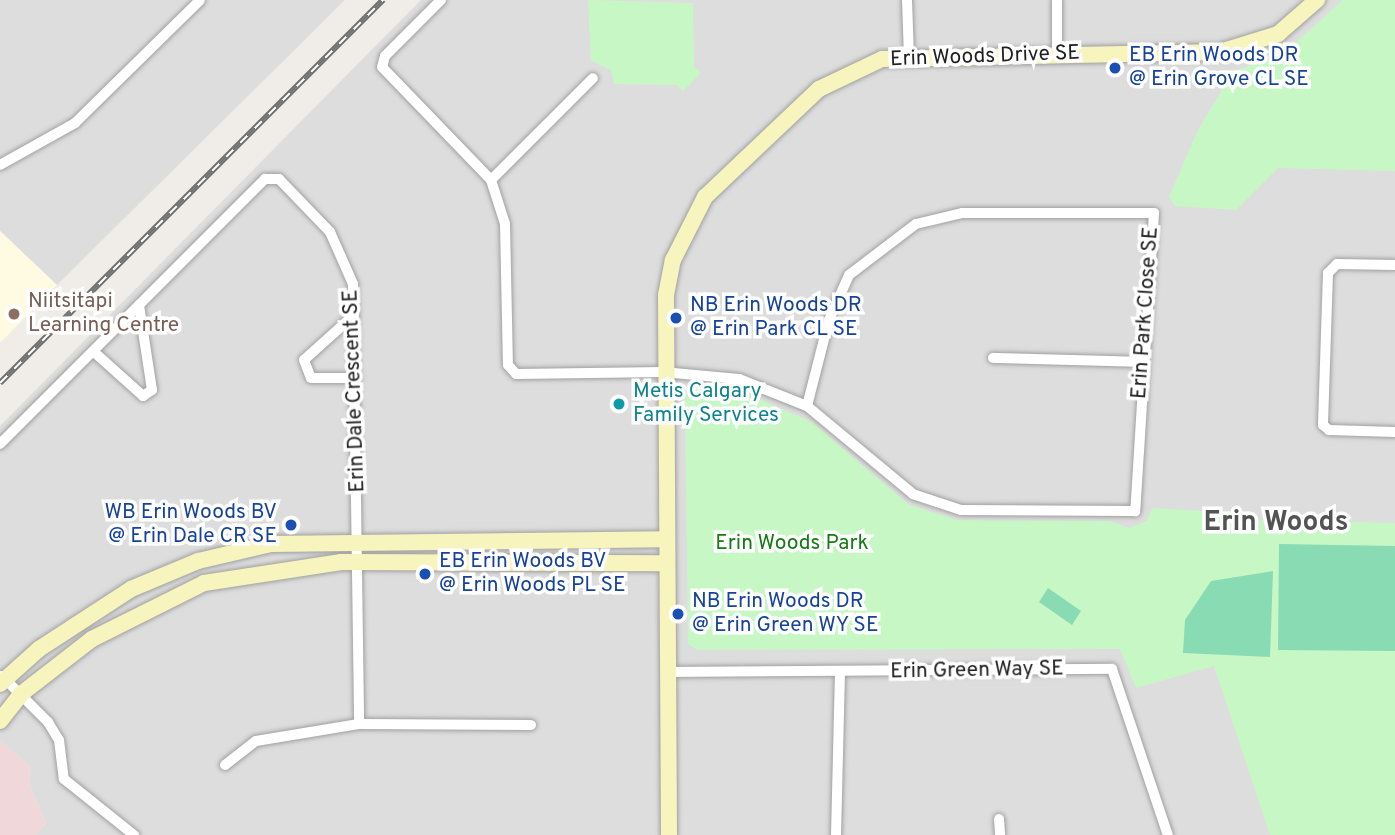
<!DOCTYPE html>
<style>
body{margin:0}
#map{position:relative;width:1395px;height:835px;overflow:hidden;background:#f0ece7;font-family:Overpass,sans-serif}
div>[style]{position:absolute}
.residential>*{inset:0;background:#dedddd}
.commercial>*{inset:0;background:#f0d7d9}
.education>*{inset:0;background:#fefbe2}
.park>*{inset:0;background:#c8f7c6}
.pitch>*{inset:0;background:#89dbb3}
.roads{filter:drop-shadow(0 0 2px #a1a1a1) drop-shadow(0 0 2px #a1a1a1)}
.street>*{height:10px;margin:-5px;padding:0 5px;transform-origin:5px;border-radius:5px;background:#fff}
.secondary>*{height:16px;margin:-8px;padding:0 8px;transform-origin:8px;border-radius:8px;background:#f7f4be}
.rail>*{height:6px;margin-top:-3px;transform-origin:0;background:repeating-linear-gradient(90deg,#fff 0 10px,#6e6e6e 0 20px);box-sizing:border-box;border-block:2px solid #6e6e6e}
.dots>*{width:19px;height:19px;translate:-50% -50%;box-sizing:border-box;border:4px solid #fff;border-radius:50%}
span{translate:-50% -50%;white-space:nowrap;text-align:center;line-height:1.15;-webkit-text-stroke:7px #fff;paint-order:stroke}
.transit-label{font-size:21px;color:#164399}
.left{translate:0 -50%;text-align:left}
.right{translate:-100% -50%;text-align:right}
.street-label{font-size:21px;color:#202020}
.education-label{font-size:21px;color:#785e54}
.culture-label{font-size:21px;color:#0d838f}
.park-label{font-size:21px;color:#137b11}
.district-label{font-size:28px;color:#535353;font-weight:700}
</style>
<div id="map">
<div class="residential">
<div style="clip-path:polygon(0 0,345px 0,57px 285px,0 231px)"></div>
<div style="clip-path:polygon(421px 0,1395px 0,1395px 835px,36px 835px,46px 823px,29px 784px,31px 767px,0 741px,0 426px)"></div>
</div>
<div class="commercial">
<div style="clip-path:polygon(0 741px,31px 767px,29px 784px,46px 823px,36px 835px,0 835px)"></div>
</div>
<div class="education">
<div style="clip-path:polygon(0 231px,57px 285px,1px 342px,0 342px)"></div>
</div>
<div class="park">
<div style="clip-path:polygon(588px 0,693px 3px,694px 67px,701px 73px,683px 91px,677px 85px,614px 84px,611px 70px,591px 61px)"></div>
<div style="clip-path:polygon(1343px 0,1395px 0,1395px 171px,1278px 168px,1236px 210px,1175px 206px,1169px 197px,1198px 130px,1233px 71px,1281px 56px)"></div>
<div style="clip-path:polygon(700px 385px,743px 392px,812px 422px,908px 504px,957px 520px,1109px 521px,1129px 528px,1147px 521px,1152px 508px,1222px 512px,1223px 519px,1395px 523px,1395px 835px,1270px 835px,1214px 666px,1136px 688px,1120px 649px,698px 650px,688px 644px,685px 392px)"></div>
</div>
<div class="pitch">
<div style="clip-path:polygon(1279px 544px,1395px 546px,1395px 651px,1278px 650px)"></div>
<div style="clip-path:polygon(1273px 571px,1270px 657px,1183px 653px,1185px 620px,1211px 581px)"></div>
<div style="clip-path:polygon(1048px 588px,1081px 611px,1072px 625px,1039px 602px)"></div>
</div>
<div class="roads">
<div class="street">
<div style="left:441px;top:0;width:79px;rotate:135deg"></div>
<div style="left:385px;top:56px;width:11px;rotate:105deg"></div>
<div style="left:382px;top:67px;width:157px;rotate:46deg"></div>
<div style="left:491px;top:180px;width:46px;rotate:72.3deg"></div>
<div style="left:505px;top:224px;width:141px;rotate:88.8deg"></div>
<div style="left:508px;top:365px;width:12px;rotate:48deg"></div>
<div style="left:516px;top:374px;width:147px;rotate:-0.8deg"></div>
<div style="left:663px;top:372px;width:76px;rotate:5.3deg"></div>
<div style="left:739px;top:379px;width:73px;rotate:21.7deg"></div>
<div style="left:807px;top:406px;width:89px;rotate:-75.7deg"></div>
<div style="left:829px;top:320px;width:49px;rotate:-66deg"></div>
<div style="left:849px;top:275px;width:84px;rotate:-37.3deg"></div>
<div style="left:916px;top:224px;width:47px;rotate:-13.4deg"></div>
<div style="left:962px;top:213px;width:192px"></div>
<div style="left:1154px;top:213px;width:299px;rotate:93.6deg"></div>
<div style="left:1135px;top:511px;width:174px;rotate:-179.7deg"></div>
<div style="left:961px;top:510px;width:51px;rotate:-161.6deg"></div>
<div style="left:913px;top:494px;width:138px;rotate:-140.3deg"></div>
<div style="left:907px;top:0;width:57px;rotate:88deg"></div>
<div style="left:1057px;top:0;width:54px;rotate:90deg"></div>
<div style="left:0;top:165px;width:86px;rotate:-29.2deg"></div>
<div style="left:75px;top:123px;width:175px;rotate:-44.5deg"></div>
<div style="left:491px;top:180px;width:144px;rotate:-45deg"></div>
<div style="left:1395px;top:265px;width:58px;rotate:-179deg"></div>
<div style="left:1337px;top:264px;width:13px;rotate:135deg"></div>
<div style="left:1328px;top:273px;width:152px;rotate:91.9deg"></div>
<div style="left:1323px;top:425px;width:8px;rotate:40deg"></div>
<div style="left:1329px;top:430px;width:66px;rotate:1.7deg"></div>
<div style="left:354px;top:315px;width:67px;rotate:138deg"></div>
<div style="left:304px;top:360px;width:19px;rotate:69deg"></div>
<div style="left:311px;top:378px;width:45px"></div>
<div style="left:94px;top:352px;width:66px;rotate:41.9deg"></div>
<div style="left:143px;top:396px;width:11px;rotate:-34deg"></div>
<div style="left:152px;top:390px;width:86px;rotate:-98.7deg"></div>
<div style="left:993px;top:358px;width:148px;rotate:1.5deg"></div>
<div style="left:0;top:444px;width:375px;rotate:-45deg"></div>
<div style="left:265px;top:179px;width:14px"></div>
<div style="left:279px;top:179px;width:74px;rotate:46.1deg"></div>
<div style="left:330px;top:232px;width:57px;rotate:66.1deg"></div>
<div style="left:353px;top:284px;width:440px;rotate:89.2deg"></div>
<div style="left:667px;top:672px;width:445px;rotate:-0.4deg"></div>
<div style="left:1112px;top:669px;width:175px;rotate:71.4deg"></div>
<div style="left:2px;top:676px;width:65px;rotate:45deg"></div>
<div style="left:48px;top:722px;width:21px;rotate:59deg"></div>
<div style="left:59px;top:740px;width:39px;rotate:83deg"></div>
<div style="left:64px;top:779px;width:90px;rotate:38.7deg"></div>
<div style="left:225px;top:765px;width:39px;rotate:-38deg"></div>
<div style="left:256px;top:741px;width:104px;rotate:-9.4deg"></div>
<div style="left:359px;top:724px;width:172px;rotate:0.3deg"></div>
<div style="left:999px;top:819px;width:16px;rotate:86deg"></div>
<div style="left:836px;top:835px;width:162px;rotate:-88.6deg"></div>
</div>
<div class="secondary">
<div style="left:0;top:684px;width:52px;rotate:-41.9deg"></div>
<div style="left:39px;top:649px;width:110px;rotate:-33.1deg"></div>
<div style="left:131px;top:589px;width:73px;rotate:-22.7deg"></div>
<div style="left:198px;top:561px;width:75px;rotate:-13.1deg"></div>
<div style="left:271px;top:544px;width:392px;rotate:-0.7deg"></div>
<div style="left:0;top:721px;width:34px;rotate:-52deg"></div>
<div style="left:21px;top:694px;width:90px;rotate:-37.8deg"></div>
<div style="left:92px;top:639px;width:125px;rotate:-26.6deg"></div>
<div style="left:204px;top:583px;width:139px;rotate:-8.7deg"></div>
<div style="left:341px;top:562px;width:323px;rotate:0.2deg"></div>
<div style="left:669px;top:835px;width:540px;rotate:-90.32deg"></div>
<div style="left:666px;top:295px;width:36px;rotate:-79deg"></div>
<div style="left:673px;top:260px;width:71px;rotate:-63.1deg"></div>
<div style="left:705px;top:197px;width:157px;rotate:-43.5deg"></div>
<div style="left:819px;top:89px;width:70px;rotate:-25.5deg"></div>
<div style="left:882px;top:59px;width:338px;rotate:-1.2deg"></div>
<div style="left:1220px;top:52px;width:61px;rotate:-17.2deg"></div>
<div style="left:1278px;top:34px;width:52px;rotate:-41.1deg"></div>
</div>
</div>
<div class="rail">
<div style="left:0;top:383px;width:542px;rotate:-45deg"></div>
</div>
<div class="dots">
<div style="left:1115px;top:68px;background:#1a4fb4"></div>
<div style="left:14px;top:314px;background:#8d6e63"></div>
<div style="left:676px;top:318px;background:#1a4fb4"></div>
<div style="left:619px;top:404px;background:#0f9aa8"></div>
<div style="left:291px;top:525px;background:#1a4fb4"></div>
<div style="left:425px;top:574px;background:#1a4fb4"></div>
<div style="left:678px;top:614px;background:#1a4fb4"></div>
</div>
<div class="transit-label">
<span class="left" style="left:1129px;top:68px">EB Erin Woods DR<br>@ Erin Grove CL SE</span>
<span class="left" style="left:690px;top:318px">NB Erin Woods DR<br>@ Erin Park CL SE</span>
<span class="right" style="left:277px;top:525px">WB Erin Woods BV<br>@ Erin Dale CR SE</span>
<span class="left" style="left:439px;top:574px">EB Erin Woods BV<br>@ Erin Woods PL SE</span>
<span class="left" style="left:692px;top:614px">NB Erin Woods DR<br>@ Erin Green WY SE</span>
</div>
<div class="street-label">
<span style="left:985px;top:57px;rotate:-2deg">Erin Woods Drive SE</span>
<span style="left:1146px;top:313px;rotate:-86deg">Erin Park Close SE</span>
<span style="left:355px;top:391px;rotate:-92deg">Erin Dale Crescent SE</span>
<span style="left:977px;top:671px;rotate:-1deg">Erin Green Way SE</span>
</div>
<div class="education-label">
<span class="left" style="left:28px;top:314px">Niitsitapi<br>Learning Centre</span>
</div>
<div class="culture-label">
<span class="left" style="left:633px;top:404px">Metis Calgary<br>Family Services</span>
</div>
<div class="park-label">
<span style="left:792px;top:544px">Erin Woods Park</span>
</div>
<div class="district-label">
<span style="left:1276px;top:523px">Erin Woods</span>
</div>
</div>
